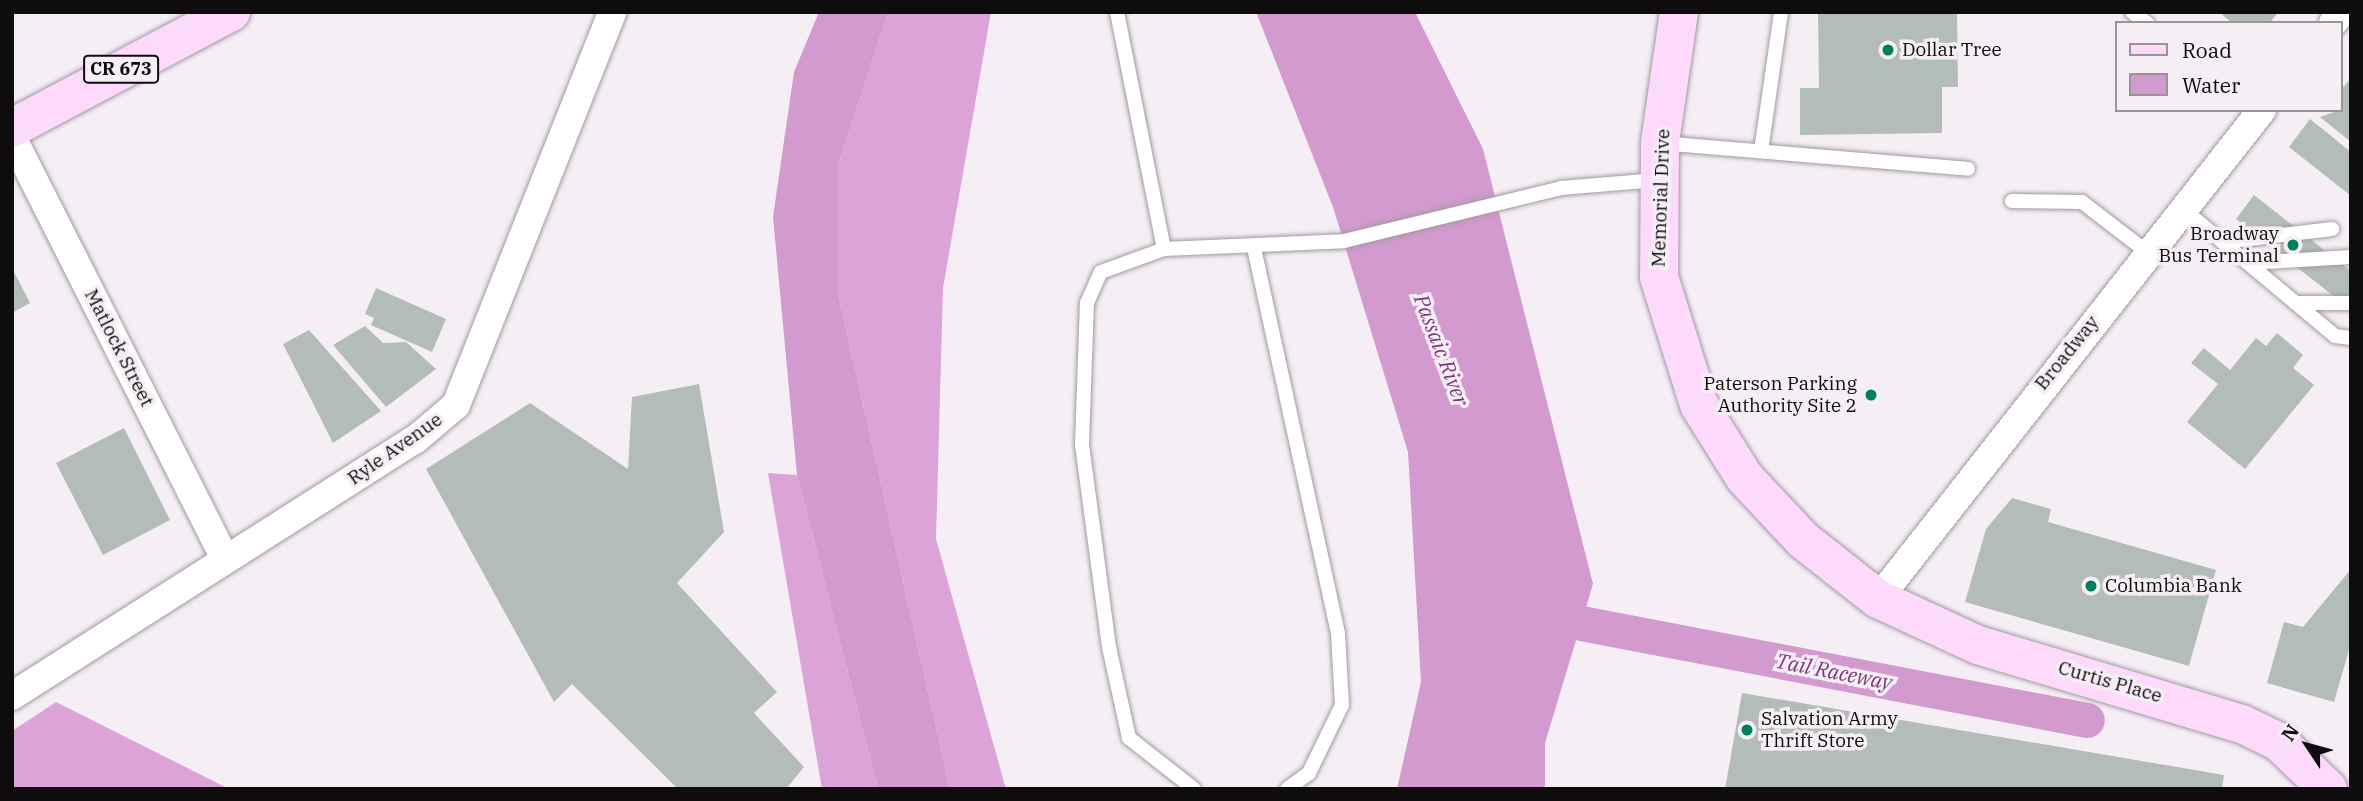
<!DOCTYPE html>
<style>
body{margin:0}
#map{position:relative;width:2363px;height:801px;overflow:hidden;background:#f6eef5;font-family:"IBM Plex Serif",serif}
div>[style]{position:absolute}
.forest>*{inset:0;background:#dca3d8}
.water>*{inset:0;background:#d29ace}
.canal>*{height:35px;margin:-17.5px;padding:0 17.5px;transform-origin:17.5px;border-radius:17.5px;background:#d29ace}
.building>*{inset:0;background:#b3bdb8}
.roads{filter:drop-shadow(0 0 2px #a19aa1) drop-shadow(0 0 2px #a19aa1)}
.lane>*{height:14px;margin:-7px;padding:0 7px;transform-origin:7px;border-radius:7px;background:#fff}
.street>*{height:28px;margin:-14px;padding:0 14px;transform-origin:14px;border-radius:14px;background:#fff}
.primary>*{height:38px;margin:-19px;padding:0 19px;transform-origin:19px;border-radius:19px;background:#fdd9fb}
.dots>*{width:19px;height:19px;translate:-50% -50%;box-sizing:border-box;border:4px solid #f6eef5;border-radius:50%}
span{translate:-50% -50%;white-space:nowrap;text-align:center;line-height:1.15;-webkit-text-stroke:7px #f6eef5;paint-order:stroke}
.shield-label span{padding:2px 5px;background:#f6eef5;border:2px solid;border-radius:5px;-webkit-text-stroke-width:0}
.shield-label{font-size:18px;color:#0f0c0e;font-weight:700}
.poi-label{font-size:19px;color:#0f0c0e}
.left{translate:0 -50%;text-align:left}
.right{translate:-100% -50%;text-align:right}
.street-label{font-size:19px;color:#0f0c0e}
.water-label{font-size:21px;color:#7c397a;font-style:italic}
.frame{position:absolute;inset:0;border:14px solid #0f0c0e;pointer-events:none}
.legend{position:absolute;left:2115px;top:21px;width:228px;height:91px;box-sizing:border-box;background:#f6eef5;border:2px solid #9a9499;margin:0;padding:9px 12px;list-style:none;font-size:21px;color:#0f0c0e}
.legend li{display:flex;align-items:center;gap:14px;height:35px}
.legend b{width:35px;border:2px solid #9a9499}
.north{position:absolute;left:2272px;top:710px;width:70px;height:70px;-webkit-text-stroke:5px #f6eef5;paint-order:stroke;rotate:306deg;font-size:19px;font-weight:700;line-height:28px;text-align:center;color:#0f0c0e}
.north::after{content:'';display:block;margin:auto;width:24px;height:32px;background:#0f0c0e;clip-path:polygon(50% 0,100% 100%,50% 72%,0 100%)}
</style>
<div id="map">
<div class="forest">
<div style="clip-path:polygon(888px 12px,991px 12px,943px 288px,936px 539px,1006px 789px,950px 789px,837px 289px,837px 169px)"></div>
<div style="clip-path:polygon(768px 473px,797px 475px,878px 789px,822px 789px)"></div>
<div style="clip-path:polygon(56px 702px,229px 789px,12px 789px,12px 731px)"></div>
</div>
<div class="water">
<div style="clip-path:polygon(819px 12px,888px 12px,837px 169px,837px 289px,950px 789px,878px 789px,797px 475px,773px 217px,794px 72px)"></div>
<div style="clip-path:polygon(1256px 12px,1415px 12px,1483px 149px,1593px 584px,1545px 743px,1545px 789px,1397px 789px,1421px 682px,1408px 452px,1333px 207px)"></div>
</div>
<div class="canal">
<div style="left:1581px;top:623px;width:515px;rotate:10.85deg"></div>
</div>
<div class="building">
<div style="clip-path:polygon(1818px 12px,1957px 12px,1958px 87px,1942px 87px,1942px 133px,1800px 135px,1800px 88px,1819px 88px)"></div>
<div style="clip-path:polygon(2219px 12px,2278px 12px,2270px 23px,2232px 23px)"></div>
<div style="clip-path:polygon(2351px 78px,2351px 142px,2320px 117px,2340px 110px,2340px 91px)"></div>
<div style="clip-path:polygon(2310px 119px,2351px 152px,2351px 196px,2289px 147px)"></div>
<div style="clip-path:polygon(2254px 195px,2351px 271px,2351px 310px,2236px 219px)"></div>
<div style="clip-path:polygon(12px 268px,30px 303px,12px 313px)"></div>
<div style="clip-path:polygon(376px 288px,446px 319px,432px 352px,371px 325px,374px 318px,365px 314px)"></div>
<div style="clip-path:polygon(365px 326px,383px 343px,406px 342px,436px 369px,386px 407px,333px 345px)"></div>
<div style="clip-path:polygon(309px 330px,381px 411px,333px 443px,283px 344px)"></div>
<div style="clip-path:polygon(2277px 333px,2303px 355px,2293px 368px,2314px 385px,2245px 469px,2187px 422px,2218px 384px,2191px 363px,2204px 348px,2230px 370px,2256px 338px,2266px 346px)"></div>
<div style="clip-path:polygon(699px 384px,724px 532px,677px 583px,777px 692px,754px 713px,804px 767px,786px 789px,678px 789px,572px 684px,554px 702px,426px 469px,530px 403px,628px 469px,632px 397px)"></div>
<div style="clip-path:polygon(124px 428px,170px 520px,103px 555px,56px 463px)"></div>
<div style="clip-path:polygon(2012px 498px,2051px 509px,2048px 522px,2216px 570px,2189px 666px,1965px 602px,1986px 529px)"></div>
<div style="clip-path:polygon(2351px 569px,2351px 643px,2334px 702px,2267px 683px,2284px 622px,2303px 627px)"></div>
<div style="clip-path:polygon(1742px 693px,2224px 775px,2222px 789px,1725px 789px)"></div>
</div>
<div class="roads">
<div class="lane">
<div style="left:1117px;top:12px;width:242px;rotate:78.8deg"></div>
<div style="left:2132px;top:12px;width:19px;rotate:36deg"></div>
<div style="left:1661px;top:143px;width:308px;rotate:4.8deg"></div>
<div style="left:1761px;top:151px;width:140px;rotate:-81.8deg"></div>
<div style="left:2012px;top:201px;width:70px;rotate:0.8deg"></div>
<div style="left:2082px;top:202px;width:82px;rotate:37.6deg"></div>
<div style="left:2182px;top:208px;width:199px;rotate:39.9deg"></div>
<div style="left:2335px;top:336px;width:16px;rotate:7deg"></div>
<div style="left:2223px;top:242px;width:110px;rotate:-6.8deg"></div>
<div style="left:1254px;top:248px;width:395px;rotate:77.7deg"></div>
<div style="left:1338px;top:634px;width:71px;rotate:86.8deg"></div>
<div style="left:1342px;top:705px;width:76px;rotate:115.9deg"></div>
<div style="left:1309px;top:773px;width:27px;rotate:144deg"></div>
<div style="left:2248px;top:263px;width:103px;rotate:-3.3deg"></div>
<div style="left:2296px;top:303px;width:55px"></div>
<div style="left:1194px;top:789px;width:83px;rotate:-141.9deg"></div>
<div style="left:1129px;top:738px;width:93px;rotate:-102.4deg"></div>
<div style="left:1109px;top:647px;width:205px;rotate:-97.6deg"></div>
<div style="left:1082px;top:444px;width:141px;rotate:-88deg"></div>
<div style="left:1087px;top:303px;width:34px;rotate:-66deg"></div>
<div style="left:1101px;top:272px;width:67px;rotate:-20.1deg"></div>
<div style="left:1164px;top:249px;width:180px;rotate:-2.5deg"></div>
<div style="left:1344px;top:241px;width:223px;rotate:-13.7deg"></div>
<div style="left:1561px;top:188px;width:96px;rotate:-4.8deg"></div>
</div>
<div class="street">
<div style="left:2333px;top:23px;width:14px;rotate:-51deg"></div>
<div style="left:12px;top:137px;width:473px;rotate:63.2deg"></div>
<div style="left:1878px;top:599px;width:622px;rotate:-51.86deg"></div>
<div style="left:12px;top:696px;width:479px;rotate:-32.5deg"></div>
<div style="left:416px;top:439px;width:52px;rotate:-40.4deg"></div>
<div style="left:456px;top:405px;width:423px;rotate:-68.3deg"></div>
</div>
<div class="primary">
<div style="left:1679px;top:12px;width:132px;rotate:98.3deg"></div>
<div style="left:1660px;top:143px;width:134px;rotate:90.4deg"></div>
<div style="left:1659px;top:277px;width:134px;rotate:72.6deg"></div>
<div style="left:1699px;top:405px;width:86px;rotate:57.8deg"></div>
<div style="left:1745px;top:478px;width:85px;rotate:46.9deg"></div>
<div style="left:1803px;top:540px;width:95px;rotate:38.2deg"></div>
<div style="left:1878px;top:599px;width:110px;rotate:24.7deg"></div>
<div style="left:1978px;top:645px;width:276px;rotate:16.7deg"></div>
<div style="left:2242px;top:724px;width:41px;rotate:25.9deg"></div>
<div style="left:2279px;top:742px;width:68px;rotate:43.8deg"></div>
<div style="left:12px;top:128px;width:248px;rotate:-27.9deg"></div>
</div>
</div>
<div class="dots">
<div style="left:1888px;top:50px;background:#007f5f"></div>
<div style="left:2293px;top:245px;background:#007f5f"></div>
<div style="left:1871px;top:395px;background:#007f5f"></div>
<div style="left:2091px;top:586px;background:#007f5f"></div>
<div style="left:1747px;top:730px;background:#007f5f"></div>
</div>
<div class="shield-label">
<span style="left:121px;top:69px">CR 673</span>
</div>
<div class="poi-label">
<span class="left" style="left:1902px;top:50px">Dollar Tree</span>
<span class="right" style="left:2279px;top:245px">Broadway<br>Bus Terminal</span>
<span class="right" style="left:1857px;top:395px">Paterson Parking<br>Authority Site 2</span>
<span class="left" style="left:2105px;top:586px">Columbia Bank</span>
<span class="left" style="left:1761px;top:730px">Salvation Army<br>Thrift Store</span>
</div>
<div class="street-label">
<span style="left:1661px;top:198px;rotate:-88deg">Memorial Drive</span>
<span style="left:119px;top:348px;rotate:63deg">Matlock Street</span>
<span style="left:2067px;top:353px;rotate:-51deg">Broadway</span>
<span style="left:395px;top:449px;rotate:-35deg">Ryle Avenue</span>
<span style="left:2110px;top:682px;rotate:16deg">Curtis Place</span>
</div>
<div class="water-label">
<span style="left:1442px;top:350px;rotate:69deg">Passaic River</span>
<span style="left:1834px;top:671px;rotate:11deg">Tail Raceway</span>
</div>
<div class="frame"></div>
<ul class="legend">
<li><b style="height:9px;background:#fdd9fb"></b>Road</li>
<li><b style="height:19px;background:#d29ace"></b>Water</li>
</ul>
<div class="north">N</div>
</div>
